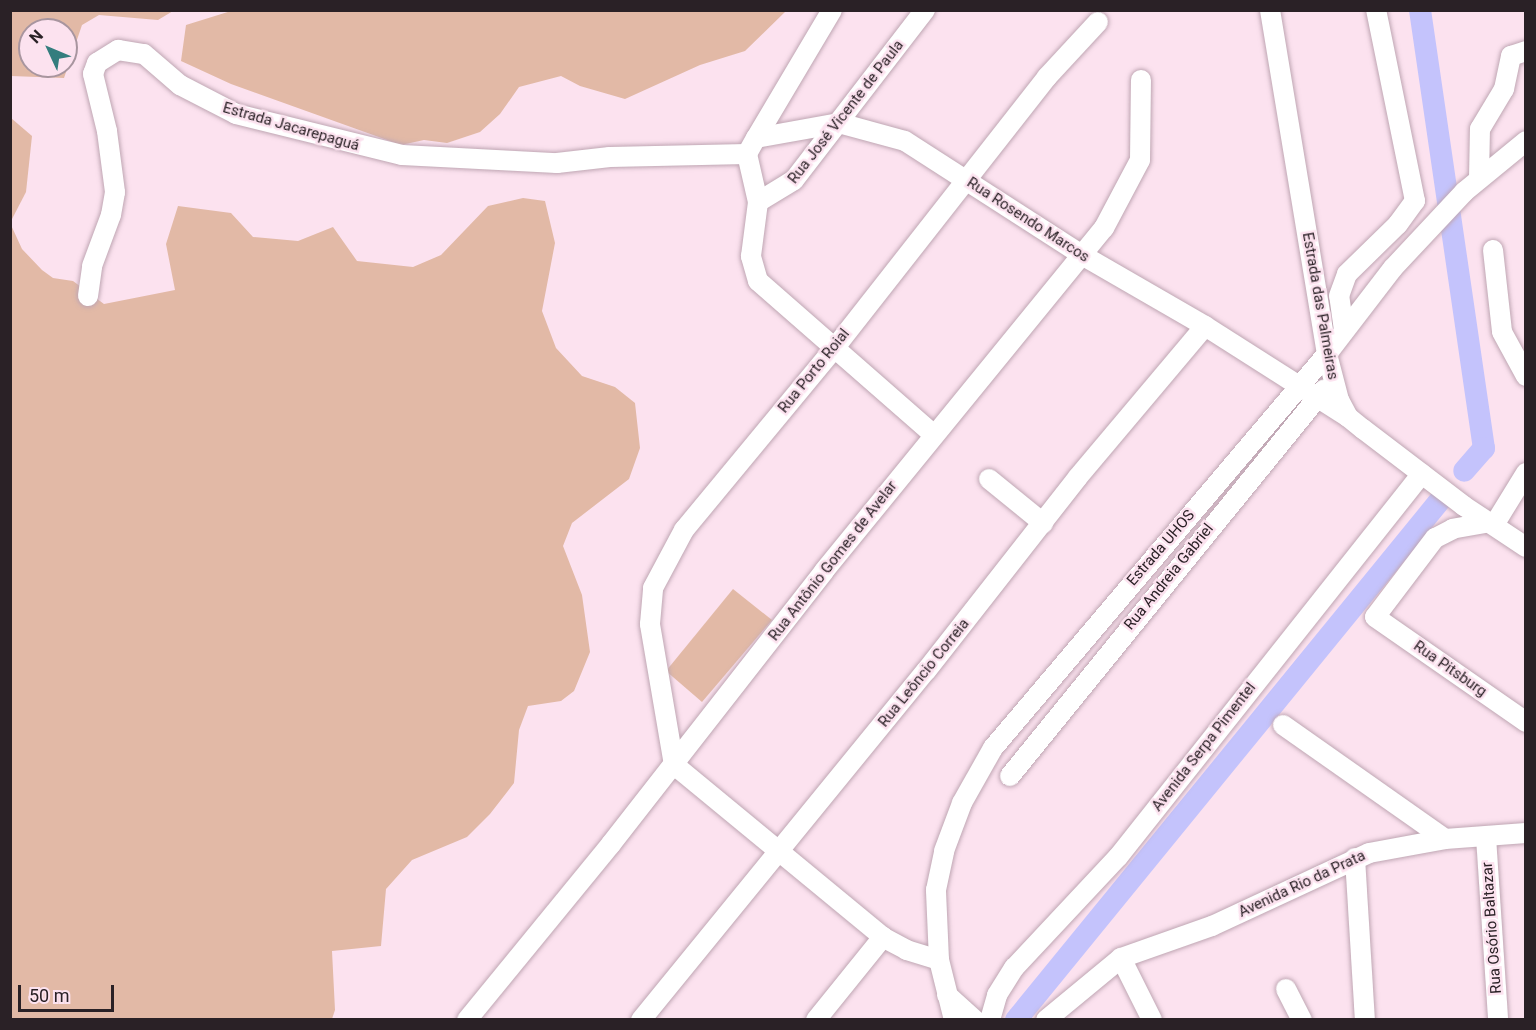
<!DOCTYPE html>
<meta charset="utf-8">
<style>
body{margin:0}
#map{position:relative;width:1536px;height:1030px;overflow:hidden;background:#fce2ef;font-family:Roboto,sans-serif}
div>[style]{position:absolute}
.green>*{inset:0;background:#e2b9a6}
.river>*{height:22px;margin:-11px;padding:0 11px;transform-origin:11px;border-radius:11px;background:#c4c3fc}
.roads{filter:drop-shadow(0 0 2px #bfa6b3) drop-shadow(0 0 2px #bfa6b3)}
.minor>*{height:20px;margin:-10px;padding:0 10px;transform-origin:10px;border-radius:10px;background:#fff}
span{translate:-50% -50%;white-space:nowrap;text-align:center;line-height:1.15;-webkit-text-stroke:5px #fce2ef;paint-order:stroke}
.street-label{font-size:15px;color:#2a2126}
.frame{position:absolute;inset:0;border:12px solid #2a2126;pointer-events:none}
.north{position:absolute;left:18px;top:18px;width:60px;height:60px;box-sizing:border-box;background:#fce2ef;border:2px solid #a8959f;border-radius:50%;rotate:314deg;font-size:16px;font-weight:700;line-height:24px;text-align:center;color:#2a2126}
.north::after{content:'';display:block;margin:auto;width:21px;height:27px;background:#347d7e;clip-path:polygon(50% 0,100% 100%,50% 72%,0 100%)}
.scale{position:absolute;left:18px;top:985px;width:96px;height:27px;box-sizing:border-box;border:3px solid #2a2126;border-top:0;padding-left:8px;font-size:18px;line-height:21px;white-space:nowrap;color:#2a2126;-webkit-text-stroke:4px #fce2ef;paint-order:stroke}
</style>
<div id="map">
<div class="green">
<div style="clip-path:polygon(evenodd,10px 11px,11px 10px,173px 11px,158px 20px,99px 15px,82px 25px,64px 78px,11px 76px,10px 11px,30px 30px,66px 30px,66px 66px,30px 66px,30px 30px)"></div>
<div style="clip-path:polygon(231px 11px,786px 11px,745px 51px,700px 65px,625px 99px,580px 86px,561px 76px,519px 87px,500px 114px,480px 132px,447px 143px,424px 140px,401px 145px,231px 84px,181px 61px,186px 25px)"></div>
<div style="clip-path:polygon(11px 118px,32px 136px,26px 192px,11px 221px)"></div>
<div style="clip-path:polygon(523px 198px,545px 201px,555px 243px,542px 311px,556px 348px,582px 376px,615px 387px,635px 403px,640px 448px,629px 479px,572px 523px,563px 546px,582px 595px,590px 652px,574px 691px,561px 701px,528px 706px,519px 730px,514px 783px,490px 814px,467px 837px,412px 860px,386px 889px,381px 946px,332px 951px,335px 1010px,332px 1019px,11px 1019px,11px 225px,22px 249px,42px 270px,53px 278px,73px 281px,104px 304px,175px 290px,166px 244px,178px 206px,231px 213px,253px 237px,298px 241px,333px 227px,357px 261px,413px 267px,441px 255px,488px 206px)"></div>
<div style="clip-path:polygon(733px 589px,772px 620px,702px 702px,666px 671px)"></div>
</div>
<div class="river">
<div style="left:1420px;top:10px;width:443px;rotate:81.7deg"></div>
<div style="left:1484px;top:448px;width:30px;rotate:131deg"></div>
<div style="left:1016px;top:1020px;width:672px;rotate:-50.79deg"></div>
</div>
<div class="roads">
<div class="minor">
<div style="left:1270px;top:10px;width:349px;rotate:80.6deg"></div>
<div style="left:1327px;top:354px;width:48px;rotate:75.4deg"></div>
<div style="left:1339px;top:400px;width:19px;rotate:62deg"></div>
<div style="left:1348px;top:417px;width:19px;rotate:39deg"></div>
<div style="left:1363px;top:429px;width:127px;rotate:37.3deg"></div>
<div style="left:1464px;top:506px;width:74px;rotate:33.5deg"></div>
<div style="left:756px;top:138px;width:149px;rotate:-59.3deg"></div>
<div style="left:1479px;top:179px;width:50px;rotate:-88.9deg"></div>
<div style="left:1480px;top:129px;width:47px;rotate:-59deg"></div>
<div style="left:1504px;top:89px;width:34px;rotate:-78deg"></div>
<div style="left:1511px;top:56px;width:16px;rotate:-18deg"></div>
<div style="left:758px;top:202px;width:42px;rotate:-31.4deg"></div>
<div style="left:794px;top:180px;width:215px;rotate:-52.4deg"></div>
<div style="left:1493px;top:250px;width:82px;rotate:83.7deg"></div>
<div style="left:1502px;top:332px;width:50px;rotate:61.4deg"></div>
<div style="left:88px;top:296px;width:30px;rotate:-82deg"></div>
<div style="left:92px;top:266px;width:54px;rotate:-69.6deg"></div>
<div style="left:111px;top:215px;width:23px;rotate:-80deg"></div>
<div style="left:115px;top:192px;width:62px;rotate:-97.5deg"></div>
<div style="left:107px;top:131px;width:59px;rotate:-103.8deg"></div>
<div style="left:93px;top:74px;width:12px;rotate:-70deg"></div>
<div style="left:97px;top:63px;width:25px;rotate:-32deg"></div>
<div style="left:118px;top:50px;width:26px;rotate:9deg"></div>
<div style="left:144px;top:54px;width:48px;rotate:40.7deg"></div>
<div style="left:180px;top:85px;width:63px;rotate:27.4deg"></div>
<div style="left:236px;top:114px;width:171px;rotate:13.9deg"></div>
<div style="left:402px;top:155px;width:155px;rotate:3deg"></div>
<div style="left:557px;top:163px;width:53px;rotate:-6.5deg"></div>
<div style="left:610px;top:157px;width:137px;rotate:-1.3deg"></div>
<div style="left:1344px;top:330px;width:34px;rotate:-98deg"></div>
<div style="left:1339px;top:296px;width:23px;rotate:-70deg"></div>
<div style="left:1347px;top:274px;width:71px;rotate:-44.4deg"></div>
<div style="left:1398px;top:224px;width:29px;rotate:-54deg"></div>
<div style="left:1415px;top:201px;width:195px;rotate:-101.5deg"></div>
<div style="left:934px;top:435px;width:234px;rotate:-138.8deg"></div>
<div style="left:758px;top:281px;width:26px;rotate:-106deg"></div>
<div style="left:751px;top:256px;width:54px;rotate:-82.6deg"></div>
<div style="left:758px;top:202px;width:49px;rotate:-102.9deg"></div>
<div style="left:747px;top:154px;width:18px;rotate:-61deg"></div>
<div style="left:756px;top:138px;width:84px;rotate:-10.2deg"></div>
<div style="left:839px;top:123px;width:68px;rotate:15.3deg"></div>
<div style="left:905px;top:141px;width:211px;rotate:32.8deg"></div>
<div style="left:1082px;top:255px;width:142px;rotate:30deg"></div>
<div style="left:1205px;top:326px;width:169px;rotate:32.5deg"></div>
<div style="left:989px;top:479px;width:70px;rotate:39.2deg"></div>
<div style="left:1491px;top:522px;width:39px;rotate:170deg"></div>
<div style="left:1453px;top:529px;width:20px;rotate:153deg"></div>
<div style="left:1435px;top:538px;width:99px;rotate:127.2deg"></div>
<div style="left:1375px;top:617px;width:184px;rotate:34.8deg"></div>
<div style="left:1494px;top:525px;width:61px;rotate:-58.4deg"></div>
<div style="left:1283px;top:725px;width:198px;rotate:35.1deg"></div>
<div style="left:1010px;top:776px;width:498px;rotate:-50.9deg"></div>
<div style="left:1486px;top:837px;width:183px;rotate:86.2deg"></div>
<div style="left:1355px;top:858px;width:162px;rotate:86.5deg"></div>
<div style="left:1121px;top:958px;width:69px;rotate:63.4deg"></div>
<div style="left:939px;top:960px;width:34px;rotate:-163deg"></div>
<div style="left:907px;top:950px;width:27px;rotate:-152deg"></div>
<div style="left:883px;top:937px;width:271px;rotate:-140.5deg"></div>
<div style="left:674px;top:765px;width:143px;rotate:-99.7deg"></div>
<div style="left:650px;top:624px;width:36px;rotate:-85deg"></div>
<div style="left:653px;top:588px;width:66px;rotate:-61.9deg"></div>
<div style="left:684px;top:530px;width:234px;rotate:-50.4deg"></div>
<div style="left:833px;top:350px;width:347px;rotate:-51.9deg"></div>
<div style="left:1047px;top:77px;width:75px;rotate:-47.2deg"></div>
<div style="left:1286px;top:989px;width:35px;rotate:63deg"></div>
<div style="left:947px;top:995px;width:38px;rotate:42deg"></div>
<div style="left:467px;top:1020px;width:227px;rotate:-50.7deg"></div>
<div style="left:611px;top:844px;width:346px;rotate:-52deg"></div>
<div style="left:824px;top:571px;width:443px;rotate:-50.8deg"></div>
<div style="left:1104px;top:228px;width:77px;rotate:-62.1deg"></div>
<div style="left:1140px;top:160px;width:80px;rotate:-89.3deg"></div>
<div style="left:641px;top:1020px;width:451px;rotate:-50.8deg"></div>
<div style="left:926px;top:671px;width:246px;rotate:-51.9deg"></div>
<div style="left:1078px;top:477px;width:197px;rotate:-49.9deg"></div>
<div style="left:816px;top:1020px;width:107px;rotate:-51.1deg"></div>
<div style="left:954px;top:1020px;width:62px;rotate:-104deg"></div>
<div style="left:939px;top:960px;width:70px;rotate:-92.5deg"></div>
<div style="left:936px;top:890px;width:40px;rotate:-78deg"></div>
<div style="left:944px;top:851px;width:51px;rotate:-69.4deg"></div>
<div style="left:962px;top:803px;width:63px;rotate:-60.6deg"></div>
<div style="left:993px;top:748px;width:517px;rotate:-49.71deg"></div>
<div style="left:1327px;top:354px;width:108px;rotate:-52.5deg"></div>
<div style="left:1393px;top:268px;width:104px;rotate:-46.9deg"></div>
<div style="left:1464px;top:192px;width:80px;rotate:-39.4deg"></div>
<div style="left:990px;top:1020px;width:26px;rotate:-74deg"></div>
<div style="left:997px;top:995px;width:32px;rotate:-58deg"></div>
<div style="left:1014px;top:968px;width:152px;rotate:-46.9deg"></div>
<div style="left:1118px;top:857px;width:489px;rotate:-51.6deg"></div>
<div style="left:1046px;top:1020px;width:97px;rotate:-39.6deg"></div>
<div style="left:1121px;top:958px;width:96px;rotate:-19.4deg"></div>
<div style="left:1212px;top:926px;width:173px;rotate:-24.9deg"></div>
<div style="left:1369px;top:853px;width:77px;rotate:-10.4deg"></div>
<div style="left:1445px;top:839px;width:81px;rotate:-4.2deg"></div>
</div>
</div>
<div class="street-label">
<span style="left:846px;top:112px;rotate:-52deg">Rua José Vicente de Paula</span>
<span style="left:291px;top:127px;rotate:16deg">Estrada Jacarepaguá</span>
<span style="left:1028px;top:220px;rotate:33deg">Rua Rosendo Marcos</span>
<span style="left:1320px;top:306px;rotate:80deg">Estrada das Palmeiras</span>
<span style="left:814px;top:371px;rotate:-51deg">Rua Porto Roial</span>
<span style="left:1161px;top:548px;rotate:-49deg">Estrada UHOS</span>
<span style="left:833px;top:561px;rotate:-52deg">Rua Antônio Gomes de Avelar</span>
<span style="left:1169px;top:577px;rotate:-51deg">Rua Andreia Gabriel</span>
<span style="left:1450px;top:669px;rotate:35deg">Rua Pitsburg</span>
<span style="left:924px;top:673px;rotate:-51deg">Rua Leôncio Correia</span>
<span style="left:1204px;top:747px;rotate:-52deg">Avenida Serpa Pimentel</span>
<span style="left:1302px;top:884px;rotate:-25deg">Avenida Rio da Prata</span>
<span style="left:1492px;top:928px;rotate:-94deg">Rua Osório Baltazar</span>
</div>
<div class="frame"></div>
<div class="north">N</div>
<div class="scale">50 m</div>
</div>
